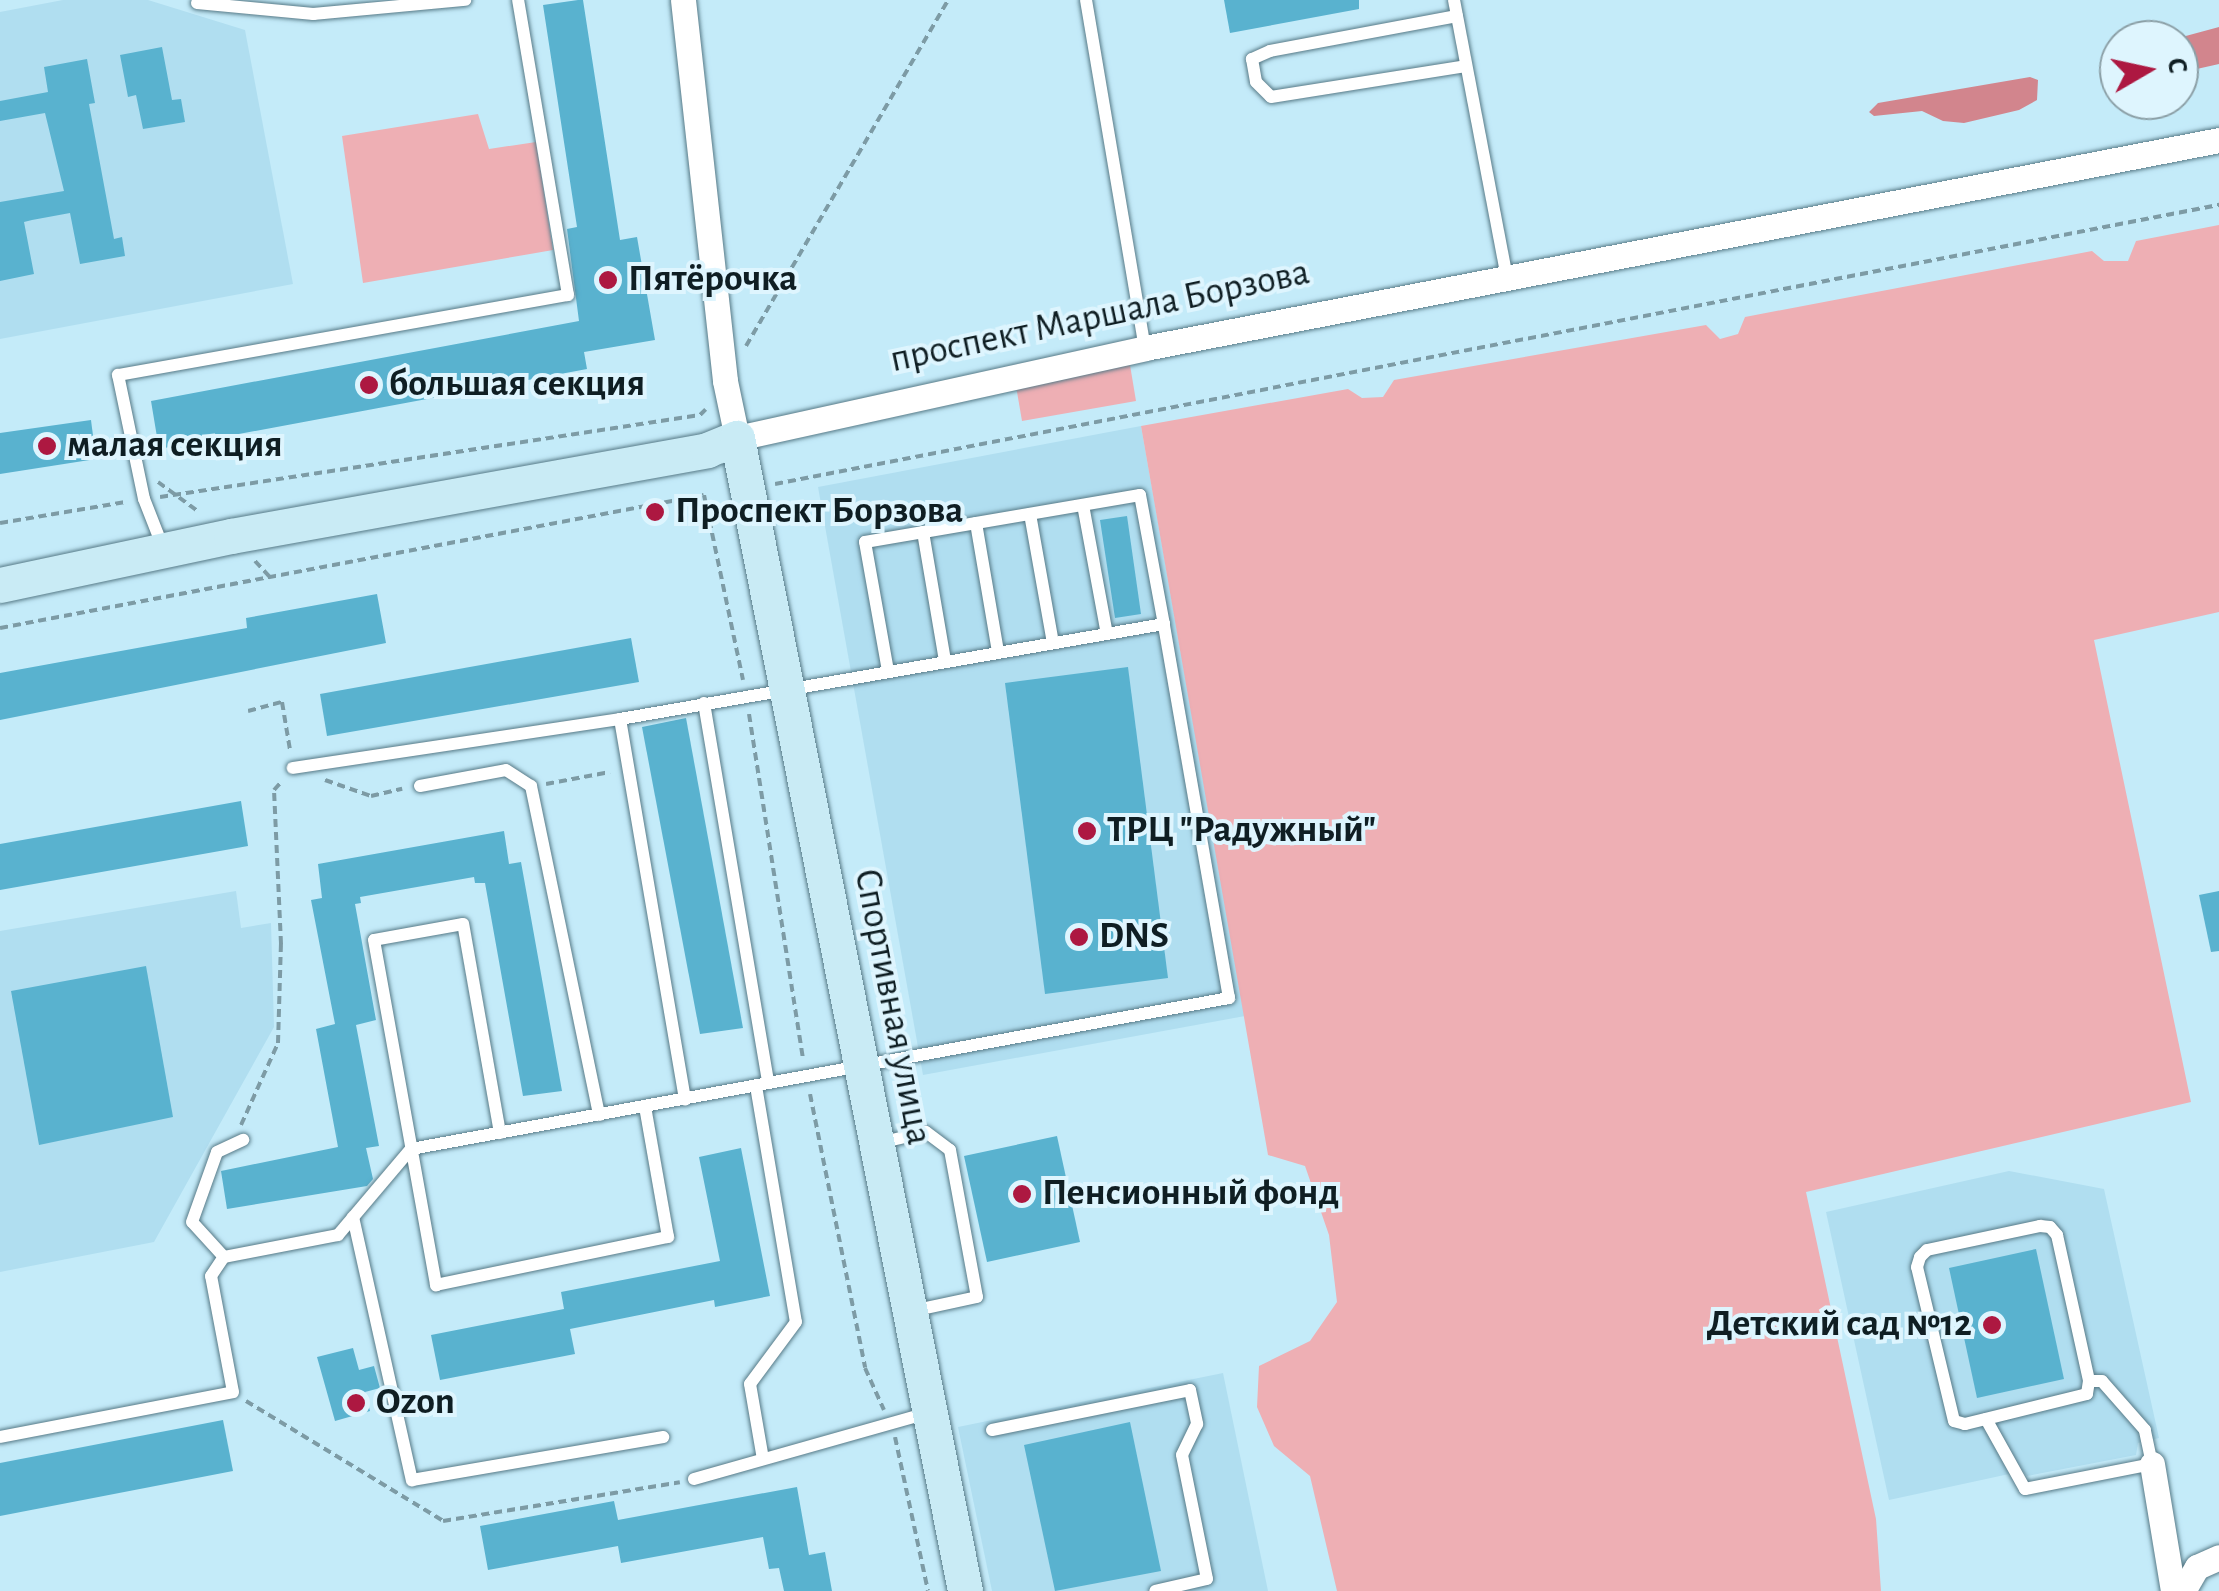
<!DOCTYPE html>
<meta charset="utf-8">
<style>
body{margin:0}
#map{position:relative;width:2219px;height:1591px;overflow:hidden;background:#c4ebf9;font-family:"Alegreya Sans",sans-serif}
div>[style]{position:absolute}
.built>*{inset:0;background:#b0def0}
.green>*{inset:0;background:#eeafb4}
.water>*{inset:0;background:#d2858d}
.building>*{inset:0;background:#59b2cf}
.path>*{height:4px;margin-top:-2px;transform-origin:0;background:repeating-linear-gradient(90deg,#7d9ba5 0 8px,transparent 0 13px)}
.roads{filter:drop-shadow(0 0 2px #577a87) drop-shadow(0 0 2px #577a87)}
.lane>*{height:12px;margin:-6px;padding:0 6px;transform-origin:6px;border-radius:6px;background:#fff}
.street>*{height:25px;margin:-12.5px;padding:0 12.5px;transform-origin:12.5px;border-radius:12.5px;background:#fff}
.secondary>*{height:35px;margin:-17.5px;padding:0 17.5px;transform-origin:17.5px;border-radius:17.5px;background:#c9ebf5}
.dots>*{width:28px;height:28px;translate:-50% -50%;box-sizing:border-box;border:5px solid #def5fe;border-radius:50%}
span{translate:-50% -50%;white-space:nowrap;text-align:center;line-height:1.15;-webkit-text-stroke:8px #def5fe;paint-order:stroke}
.poi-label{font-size:38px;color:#0f1e23;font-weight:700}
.left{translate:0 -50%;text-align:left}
.right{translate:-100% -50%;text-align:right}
.street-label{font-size:38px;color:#0f1e23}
.north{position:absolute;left:2099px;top:20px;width:100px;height:100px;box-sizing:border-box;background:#def5fe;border:2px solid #8b9fa6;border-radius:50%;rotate:81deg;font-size:28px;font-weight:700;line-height:40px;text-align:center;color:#0f1e23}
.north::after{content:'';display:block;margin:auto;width:35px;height:45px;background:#ad1841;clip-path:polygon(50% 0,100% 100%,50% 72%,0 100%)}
</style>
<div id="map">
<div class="built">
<div style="clip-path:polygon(63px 0,148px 0,245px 30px,293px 284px,0 339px,0 12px)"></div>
<div style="clip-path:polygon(1141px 426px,1245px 1016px,923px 1075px,818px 487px)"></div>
<div style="clip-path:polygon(236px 891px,241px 928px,271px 923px,274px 1027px,154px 1242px,0 1272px,0 931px)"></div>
<div style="clip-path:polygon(2009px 1171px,2104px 1189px,2159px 1438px,2138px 1443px,2136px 1455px,2027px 1476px,2023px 1471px,1889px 1500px,1826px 1212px)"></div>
<div style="clip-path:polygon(1223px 1373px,1268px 1591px,992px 1591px,958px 1427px)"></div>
</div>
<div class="green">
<div style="clip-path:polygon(478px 114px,489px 149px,536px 142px,553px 250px,363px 283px,342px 136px)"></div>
<div style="clip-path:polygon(2219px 225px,2219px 612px,2094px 640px,2191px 1102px,1806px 1192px,1876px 1519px,1881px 1591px,1337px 1591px,1310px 1476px,1274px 1446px,1257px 1407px,1259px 1366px,1310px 1341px,1337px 1302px,1329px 1235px,1305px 1166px,1268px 1155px,1141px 426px,1348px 389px,1362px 398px,1383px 397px,1394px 380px,1706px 325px,1720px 339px,1738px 334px,1745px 317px,2092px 251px,2104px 261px,2128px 261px,2136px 241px)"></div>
<div style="clip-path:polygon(1130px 365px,1136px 401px,1022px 421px,1016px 386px)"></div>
</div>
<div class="water">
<div style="clip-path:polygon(2219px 27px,2219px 64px,2179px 73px,2179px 40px,2171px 40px)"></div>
<div style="clip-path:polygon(2030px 77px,2038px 80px,2037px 100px,2019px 110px,1964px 123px,1943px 121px,1922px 111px,1874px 116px,1869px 112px,1878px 103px)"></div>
</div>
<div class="building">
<div style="clip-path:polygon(578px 0,583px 0,620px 240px,637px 237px,655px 340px,584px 352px,587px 369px,159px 449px,151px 401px,579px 321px,567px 229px,577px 227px,543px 5px)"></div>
<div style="clip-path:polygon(1224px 0,1359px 0,1359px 9px,1230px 33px)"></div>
<div style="clip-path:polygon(162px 47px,172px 100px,181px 99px,185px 122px,143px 129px,136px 95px,128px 97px,120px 55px)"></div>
<div style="clip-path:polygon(87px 59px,95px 103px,89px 104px,114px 239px,122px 237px,125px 256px,80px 264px,70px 213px,32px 220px,24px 222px,34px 274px,0 281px,0 202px,64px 191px,45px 113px,0 121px,0 101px,48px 92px,44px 67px)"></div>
<div style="clip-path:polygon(91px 420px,96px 459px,0 474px,0 433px)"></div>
<div style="clip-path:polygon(1127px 516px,1141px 614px,1115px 618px,1100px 520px)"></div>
<div style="clip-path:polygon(377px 594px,386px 643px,0 720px,0 673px,247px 628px,246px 618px)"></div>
<div style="clip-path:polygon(631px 638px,639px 682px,327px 736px,320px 694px)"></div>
<div style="clip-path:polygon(1128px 667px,1168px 978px,1045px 994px,1005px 683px)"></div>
<div style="clip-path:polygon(686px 718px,743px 1028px,700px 1034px,642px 727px)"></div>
<div style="clip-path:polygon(241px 801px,248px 846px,0 890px,0 844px)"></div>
<div style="clip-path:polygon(504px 831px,509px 864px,521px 862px,562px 1091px,523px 1096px,485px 883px,475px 883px,474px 877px,360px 897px,361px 903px,355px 904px,376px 1020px,356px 1025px,379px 1146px,366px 1148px,373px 1179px,367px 1186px,227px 1209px,221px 1171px,338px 1147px,316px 1029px,335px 1024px,311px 900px,322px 898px,318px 864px)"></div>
<div style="clip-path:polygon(2219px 891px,2219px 951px,2211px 952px,2199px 895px)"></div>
<div style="clip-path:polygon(146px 966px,173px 1117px,39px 1145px,11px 991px)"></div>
<div style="clip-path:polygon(1057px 1136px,1080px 1242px,987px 1262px,964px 1156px)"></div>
<div style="clip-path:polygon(741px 1148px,770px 1296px,715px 1307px,714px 1300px,570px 1329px,575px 1354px,440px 1380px,431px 1335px,564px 1309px,561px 1292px,720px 1261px,699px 1157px)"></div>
<div style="clip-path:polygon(2036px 1249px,2064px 1379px,1977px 1398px,1949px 1268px)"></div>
<div style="clip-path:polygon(353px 1348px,359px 1370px,374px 1366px,380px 1388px,365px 1392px,370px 1411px,335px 1421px,317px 1357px)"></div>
<div style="clip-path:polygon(223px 1420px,233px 1471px,0 1516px,0 1463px)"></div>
<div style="clip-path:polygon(1130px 1422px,1161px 1571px,1055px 1591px,1024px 1445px)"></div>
<div style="clip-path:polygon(797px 1487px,809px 1555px,825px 1552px,832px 1591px,784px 1591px,779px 1568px,769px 1569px,763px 1537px,621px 1563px,618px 1546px,488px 1570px,480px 1526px,614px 1501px,618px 1520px)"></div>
</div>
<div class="path">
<div style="left:746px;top:346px;width:401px;rotate:-59.7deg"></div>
<div style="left:158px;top:482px;width:51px;rotate:36.2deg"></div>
<div style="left:775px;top:484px;width:1471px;rotate:-10.94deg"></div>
<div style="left:160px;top:497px;width:546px;rotate:-8.63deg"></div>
<div style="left:700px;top:415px;width:8px;rotate:-45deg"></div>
<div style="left:0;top:523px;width:127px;rotate:-9.5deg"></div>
<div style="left:255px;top:561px;width:25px;rotate:47deg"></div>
<div style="left:0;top:628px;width:716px;rotate:-10.7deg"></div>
<div style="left:704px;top:495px;width:189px;rotate:78.1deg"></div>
<div style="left:248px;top:711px;width:35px;rotate:-15deg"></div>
<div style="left:282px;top:702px;width:49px;rotate:80.5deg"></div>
<div style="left:749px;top:714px;width:350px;rotate:81.1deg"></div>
<div style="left:325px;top:780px;width:49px;rotate:19.2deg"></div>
<div style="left:371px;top:796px;width:32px;rotate:-13deg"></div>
<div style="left:546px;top:784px;width:65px;rotate:-10.6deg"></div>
<div style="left:810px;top:1094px;width:279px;rotate:78.6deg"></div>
<div style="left:865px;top:1368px;width:46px;rotate:65.7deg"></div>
<div style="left:241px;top:1125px;width:90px;rotate:-65.7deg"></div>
<div style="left:278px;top:1043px;width:99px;rotate:-88.3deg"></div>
<div style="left:281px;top:944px;width:154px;rotate:-92.6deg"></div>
<div style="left:274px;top:790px;width:12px;rotate:-48deg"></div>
<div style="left:246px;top:1401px;width:231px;rotate:31.3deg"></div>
<div style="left:443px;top:1521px;width:240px;rotate:-9.3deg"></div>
<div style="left:895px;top:1437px;width:157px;rotate:77.9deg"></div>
</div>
<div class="roads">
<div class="lane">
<div style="left:1086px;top:0;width:353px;rotate:80.4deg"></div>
<div style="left:1454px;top:0;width:284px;rotate:79.2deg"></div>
<div style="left:197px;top:3px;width:117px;rotate:5.4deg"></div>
<div style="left:313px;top:14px;width:153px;rotate:-5.3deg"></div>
<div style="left:1457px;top:16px;width:190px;rotate:169.4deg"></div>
<div style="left:1270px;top:51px;width:20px;rotate:156deg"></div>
<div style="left:1252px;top:59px;width:23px;rotate:80deg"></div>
<div style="left:1256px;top:82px;width:21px;rotate:45deg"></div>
<div style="left:1271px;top:97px;width:197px;rotate:-9deg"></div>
<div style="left:1083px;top:505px;width:131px;rotate:79.5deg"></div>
<div style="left:1030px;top:514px;width:131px;rotate:79.9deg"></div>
<div style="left:976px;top:523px;width:131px;rotate:80.3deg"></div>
<div style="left:923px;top:532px;width:131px;rotate:80.3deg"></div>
<div style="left:164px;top:550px;width:55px;rotate:-111.4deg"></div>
<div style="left:144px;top:499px;width:127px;rotate:-101.8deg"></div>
<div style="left:118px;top:375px;width:457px;rotate:-10.1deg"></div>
<div style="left:568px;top:295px;width:299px;rotate:-99.6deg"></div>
<div style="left:888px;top:671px;width:131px;rotate:-100.1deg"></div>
<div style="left:865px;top:542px;width:279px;rotate:-9.7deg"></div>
<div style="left:1140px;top:495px;width:131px;rotate:79.5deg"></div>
<div style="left:704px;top:703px;width:385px;rotate:80.4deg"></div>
<div style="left:620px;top:719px;width:386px;rotate:80.3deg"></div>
<div style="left:420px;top:786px;width:87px;rotate:-10.5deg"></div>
<div style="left:506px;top:770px;width:30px;rotate:33deg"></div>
<div style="left:531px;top:786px;width:336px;rotate:78.3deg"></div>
<div style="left:756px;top:1086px;width:239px;rotate:80.4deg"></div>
<div style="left:796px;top:1322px;width:77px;rotate:126.6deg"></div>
<div style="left:750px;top:1384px;width:76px;rotate:80.2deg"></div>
<div style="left:500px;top:1133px;width:212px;rotate:-100deg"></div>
<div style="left:463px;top:924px;width:90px;rotate:169.8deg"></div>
<div style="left:374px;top:940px;width:351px;rotate:79.8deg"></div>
<div style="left:436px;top:1285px;width:237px;rotate:-11.7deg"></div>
<div style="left:668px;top:1237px;width:133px;rotate:-100deg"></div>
<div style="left:879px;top:1143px;width:48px;rotate:-13.2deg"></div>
<div style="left:926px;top:1132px;width:30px;rotate:37deg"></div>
<div style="left:950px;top:1150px;width:149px;rotate:79.6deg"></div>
<div style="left:977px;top:1297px;width:66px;rotate:167.8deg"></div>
<div style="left:353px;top:1217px;width:270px;rotate:77.4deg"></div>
<div style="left:412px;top:1480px;width:255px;rotate:-9.7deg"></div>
<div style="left:2040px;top:1226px;width:10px;rotate:6deg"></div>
<div style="left:2050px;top:1227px;width:11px;rotate:49deg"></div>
<div style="left:2057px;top:1235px;width:149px;rotate:77.6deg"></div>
<div style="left:2089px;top:1381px;width:13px;rotate:99deg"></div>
<div style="left:2087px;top:1394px;width:126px;rotate:166.2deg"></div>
<div style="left:1965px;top:1424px;width:11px;rotate:-165deg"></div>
<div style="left:1954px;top:1421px;width:158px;rotate:-103.5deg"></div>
<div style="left:1917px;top:1267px;width:10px;rotate:-73deg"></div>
<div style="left:1920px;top:1257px;width:10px;rotate:-45deg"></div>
<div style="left:1927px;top:1250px;width:116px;rotate:-12deg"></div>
<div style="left:224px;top:1257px;width:47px;rotate:-132.4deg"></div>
<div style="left:192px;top:1222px;width:74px;rotate:-70.3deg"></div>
<div style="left:217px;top:1152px;width:29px;rotate:-25deg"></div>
<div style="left:1986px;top:1419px;width:80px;rotate:60.9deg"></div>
<div style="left:2025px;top:1489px;width:129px;rotate:-11.1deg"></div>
<div style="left:2152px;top:1464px;width:35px;rotate:-102deg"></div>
<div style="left:2145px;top:1430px;width:65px;rotate:-131.3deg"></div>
<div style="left:2102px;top:1381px;width:13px;rotate:180deg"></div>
<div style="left:992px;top:1430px;width:202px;rotate:-11.4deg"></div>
<div style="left:1190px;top:1390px;width:35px;rotate:78deg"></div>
<div style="left:1197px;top:1424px;width:34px;rotate:116deg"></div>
<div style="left:1182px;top:1455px;width:126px;rotate:78.6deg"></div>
<div style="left:1207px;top:1579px;width:53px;rotate:167deg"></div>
<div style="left:0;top:1437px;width:237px;rotate:-10.9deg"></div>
<div style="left:233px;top:1392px;width:118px;rotate:-100.7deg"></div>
<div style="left:211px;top:1276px;width:23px;rotate:-56deg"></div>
<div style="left:224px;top:1257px;width:116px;rotate:-10.9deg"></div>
<div style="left:338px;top:1235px;width:113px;rotate:-49.7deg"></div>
<div style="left:411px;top:1149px;width:832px;rotate:-10.46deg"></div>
<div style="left:1229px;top:998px;width:380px;rotate:-99.9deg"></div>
<div style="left:1164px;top:624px;width:552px;rotate:170.09deg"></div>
<div style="left:620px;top:719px;width:331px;rotate:171.5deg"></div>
<div style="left:694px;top:1479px;width:243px;rotate:-15.8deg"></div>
</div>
<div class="street">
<div style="left:683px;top:0;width:383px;rotate:83.7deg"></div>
<div style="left:725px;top:381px;width:58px;rotate:78.1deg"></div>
<div style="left:737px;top:438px;width:418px;rotate:-12.4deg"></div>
<div style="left:1145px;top:348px;width:1094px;rotate:-10.96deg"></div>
<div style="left:2152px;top:1464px;width:129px;rotate:80.6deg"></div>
<div style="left:2183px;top:1591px;width:28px;rotate:-60deg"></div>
<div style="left:2197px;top:1567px;width:24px;rotate:-24deg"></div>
</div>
<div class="secondary">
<div style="left:0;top:585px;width:236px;rotate:-12deg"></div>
<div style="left:231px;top:536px;width:484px;rotate:-10.2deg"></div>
<div style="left:707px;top:450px;width:32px;rotate:-22deg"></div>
<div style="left:737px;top:438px;width:1175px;rotate:78.81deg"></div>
</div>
</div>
<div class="dots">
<div style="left:608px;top:280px;background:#ad1841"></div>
<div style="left:369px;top:385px;background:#ad1841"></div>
<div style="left:47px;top:446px;background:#ad1841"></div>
<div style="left:655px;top:512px;background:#ad1841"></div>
<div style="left:1087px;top:831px;background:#ad1841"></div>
<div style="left:1079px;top:937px;background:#ad1841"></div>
<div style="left:1022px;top:1194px;background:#ad1841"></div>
<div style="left:1992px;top:1325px;background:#ad1841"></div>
<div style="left:356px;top:1403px;background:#ad1841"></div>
</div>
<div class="poi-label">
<span class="left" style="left:628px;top:280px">Пятёрочка</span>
<span class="left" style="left:389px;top:385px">большая секция</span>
<span class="left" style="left:67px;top:446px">малая секция</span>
<span class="left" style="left:675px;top:512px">Проспект Борзова</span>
<span class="left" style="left:1107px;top:831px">ТРЦ "Радужный"</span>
<span class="left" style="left:1099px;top:937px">DNS</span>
<span class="left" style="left:1042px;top:1194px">Пенсионный фонд</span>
<span class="right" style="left:1972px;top:1325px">Детский сад №12</span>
<span class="left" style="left:376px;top:1403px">Ozon</span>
</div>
<div class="street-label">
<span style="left:1100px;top:317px;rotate:-12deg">проспект Маршала Борзова</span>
<span style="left:892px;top:1007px;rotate:79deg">Спортивная улица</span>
</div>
<div class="north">С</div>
</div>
